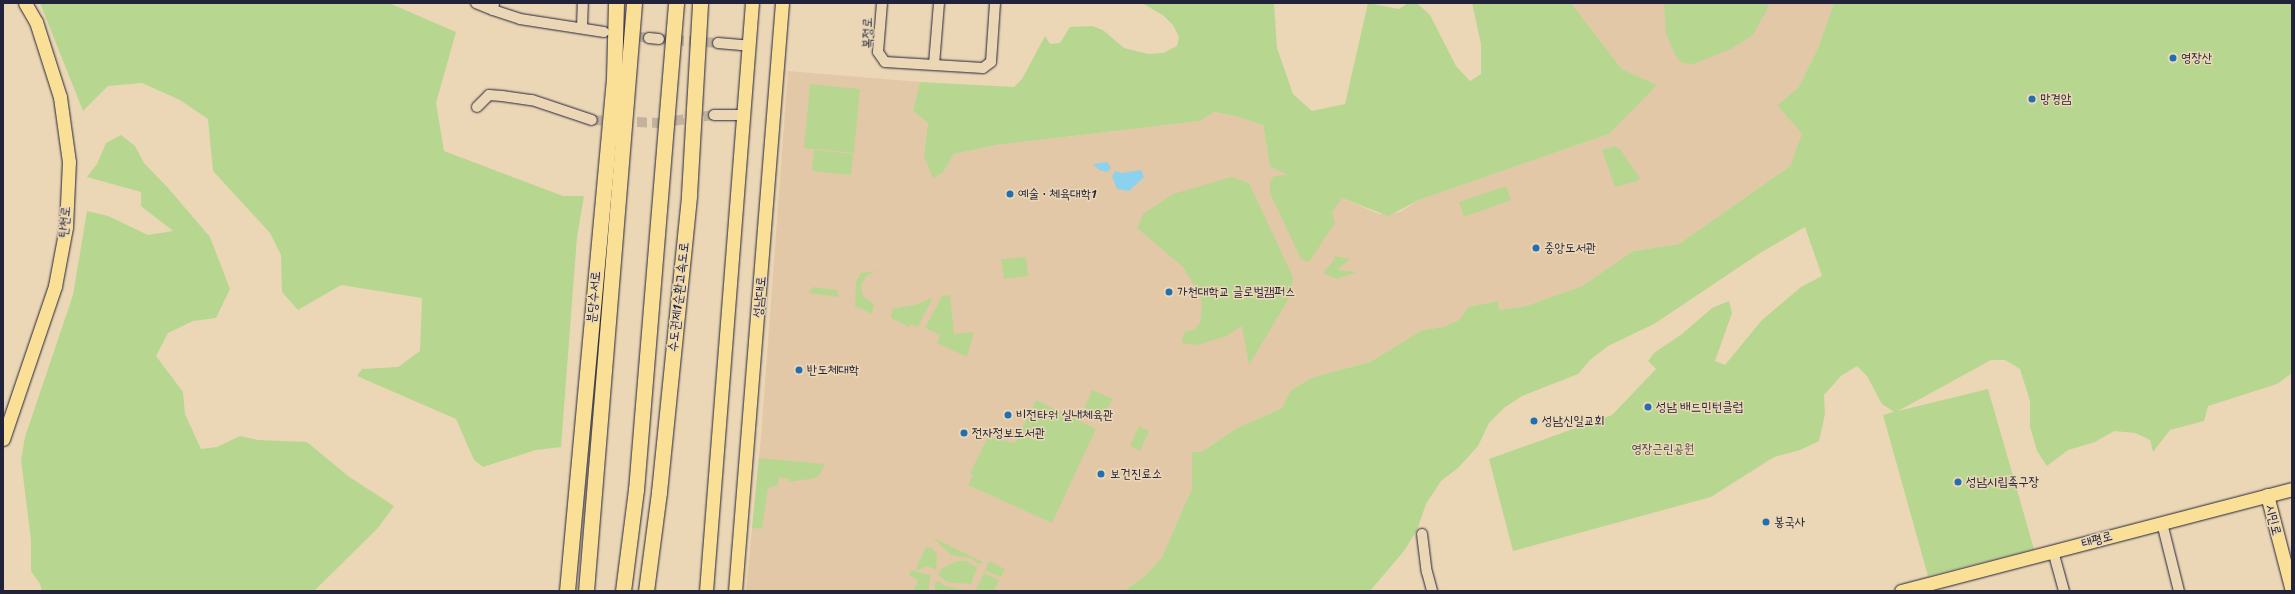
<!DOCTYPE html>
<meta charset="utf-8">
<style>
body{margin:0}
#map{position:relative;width:2295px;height:594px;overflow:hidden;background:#ebd7b5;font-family:Sriracha,"Poor Story",sans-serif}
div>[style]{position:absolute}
.built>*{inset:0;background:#e3c8a8}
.green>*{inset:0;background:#b7d790}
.water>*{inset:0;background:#8cd1ee}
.minor-tunnel>*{height:10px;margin-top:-5px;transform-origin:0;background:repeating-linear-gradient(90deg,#c3b39d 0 10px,transparent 0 15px)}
.roads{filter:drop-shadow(0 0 1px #22223b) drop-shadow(0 0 1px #22223b)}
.minor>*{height:10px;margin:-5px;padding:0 5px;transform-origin:5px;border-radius:5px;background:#ebd7b5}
.major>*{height:13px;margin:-6.5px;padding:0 6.5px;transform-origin:6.5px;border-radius:6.5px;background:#f9e096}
.highway>*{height:15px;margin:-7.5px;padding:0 7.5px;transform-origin:7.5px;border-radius:7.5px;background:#f9e096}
.dots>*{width:11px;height:11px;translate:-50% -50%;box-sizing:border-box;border:2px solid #ebd7b5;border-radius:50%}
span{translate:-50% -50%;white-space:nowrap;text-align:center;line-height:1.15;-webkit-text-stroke:3px #ebd7b5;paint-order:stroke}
.street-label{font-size:13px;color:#22223b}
.poi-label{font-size:13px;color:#22223b}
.left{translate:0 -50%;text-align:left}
.park-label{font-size:13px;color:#40464c}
.frame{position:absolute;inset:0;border:4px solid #22223b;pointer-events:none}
</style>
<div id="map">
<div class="built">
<div style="clip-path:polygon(1571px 3px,1834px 3px,1818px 48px,1798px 88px,1777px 105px,1803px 134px,1790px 166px,1679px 244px,1633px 251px,1582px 286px,1526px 306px,1499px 310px,1498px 301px,1468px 307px,1459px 320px,1443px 327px,1422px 330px,1370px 362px,1313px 377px,1290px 391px,1282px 408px,1235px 429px,1203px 451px,1192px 452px,1192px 488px,1162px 557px,1147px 574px,1124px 591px,746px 591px,761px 437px,788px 71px,920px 82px,913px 111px,928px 123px,924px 155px,944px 171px,954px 154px,996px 145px,1200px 121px,1214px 112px,1239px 117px,1263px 125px,1270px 167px,1379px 214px,1400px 212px,1419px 200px,1609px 134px,1656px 85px,1622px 69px)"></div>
</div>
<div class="green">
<div style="clip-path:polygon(40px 3px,389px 3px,456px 32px,436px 103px,444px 151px,563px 196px,584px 196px,577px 237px,561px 447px,536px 450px,483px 467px,474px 460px,456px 419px,357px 376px,362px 369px,398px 367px,420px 351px,422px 298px,341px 285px,298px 310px,282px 292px,281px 255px,270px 233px,213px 171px,208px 119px,180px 100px,142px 83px,108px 86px,83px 111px)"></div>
<div style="clip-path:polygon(1142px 3px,1274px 3px,1277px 48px,1293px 94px,1312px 111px,1345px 104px,1368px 3px,1399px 9px,1408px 3px,1418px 4px,1430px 15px,1456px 66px,1470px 81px,1481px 74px,1481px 44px,1472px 3px,1571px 3px,1622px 69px,1657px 85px,1609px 134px,1419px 200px,1388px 216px,1342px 198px,1332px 212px,1335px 223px,1309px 262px,1301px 259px,1270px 193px,1270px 182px,1274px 176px,1288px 175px,1270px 167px,1263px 125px,1239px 117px,1214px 112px,1200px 121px,996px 145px,954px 154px,944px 171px,933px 179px,924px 155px,928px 123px,913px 111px,920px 82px,1014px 87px,1022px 79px,1045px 36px,1050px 44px,1060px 43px,1070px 27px,1092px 26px,1103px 30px,1124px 48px,1148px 54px,1163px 53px,1177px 46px,1179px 37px,1173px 25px,1164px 16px)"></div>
<div style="clip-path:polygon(1664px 3px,1768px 3px,1767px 10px,1753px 35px,1731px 49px,1693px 64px,1682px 63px,1675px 55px,1666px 34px)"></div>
<div style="clip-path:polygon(1834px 3px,2292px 3px,2292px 373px,2277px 384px,2208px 406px,2204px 421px,2170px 430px,2153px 452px,2150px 440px,2135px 433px,2114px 431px,2095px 442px,2068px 450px,2047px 466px,2037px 451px,2030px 427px,2030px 401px,2020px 369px,2005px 360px,1991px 360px,1898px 411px,1988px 389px,2034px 549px,1928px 576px,1883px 415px,1894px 412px,1882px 404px,1867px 376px,1857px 366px,1841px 376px,1824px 395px,1825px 414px,1819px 441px,1800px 450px,1774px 457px,1711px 497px,1513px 551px,1489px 459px,1612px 415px,1656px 369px,1648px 361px,1654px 353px,1682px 334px,1712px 308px,1729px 301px,1732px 313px,1715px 361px,1725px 365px,1762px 320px,1801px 287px,1822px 276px,1805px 227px,1760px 253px,1654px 324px,1608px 346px,1590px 360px,1578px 374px,1522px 396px,1505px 407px,1489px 423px,1478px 446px,1458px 468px,1441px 481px,1426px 504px,1417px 530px,1404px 551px,1370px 591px,1124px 591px,1147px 574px,1162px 557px,1192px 488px,1192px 452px,1203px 451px,1235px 429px,1282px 408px,1290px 391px,1313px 377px,1370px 362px,1422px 330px,1443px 327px,1459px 320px,1468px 307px,1498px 301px,1499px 310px,1526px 306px,1582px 286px,1633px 251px,1679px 244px,1790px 166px,1802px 134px,1777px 105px,1798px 88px,1818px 48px)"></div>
<div style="clip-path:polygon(810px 84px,860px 89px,854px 153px,804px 148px)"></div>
<div style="clip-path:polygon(121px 135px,135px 146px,144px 163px,169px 189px,210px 237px,230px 289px,216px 318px,193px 321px,168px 333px,156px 356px,183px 392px,185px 414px,201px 449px,217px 447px,240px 436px,258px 440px,307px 442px,348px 476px,394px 506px,378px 528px,314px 591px,42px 591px,40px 584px,31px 571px,31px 540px,21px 460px,25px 437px,73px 295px,87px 211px,108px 216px,148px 235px,173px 231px,141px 206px,141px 192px,87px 177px,97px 164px,106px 143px)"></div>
<div style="clip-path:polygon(1614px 146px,1620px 149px,1640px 178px,1638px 181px,1615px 187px,1602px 150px)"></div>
<div style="clip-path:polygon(814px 150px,853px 154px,851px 175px,812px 171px)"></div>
<div style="clip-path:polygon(1231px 177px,1249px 183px,1293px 277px,1291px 295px,1249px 365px,1242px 326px,1226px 336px,1198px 345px,1181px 343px,1185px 331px,1194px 330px,1200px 323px,1202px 305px,1200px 295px,1183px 267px,1137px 228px,1143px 214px,1173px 194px)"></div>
<div style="clip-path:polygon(1506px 186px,1511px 200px,1464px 217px,1459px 202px)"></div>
<div style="clip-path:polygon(1334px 256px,1350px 259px,1337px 270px,1357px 272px,1337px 279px,1323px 273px,1335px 259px)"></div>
<div style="clip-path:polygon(1026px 257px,1028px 276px,1004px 279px,1001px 259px)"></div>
<div style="clip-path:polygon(877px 271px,866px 276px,861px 286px,863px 296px,874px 304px,872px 314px,855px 306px,856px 282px,860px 273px)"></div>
<div style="clip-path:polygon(813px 287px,837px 290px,839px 297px,808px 293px)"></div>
<div style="clip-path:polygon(950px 295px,954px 334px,974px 332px,967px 357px,937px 343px,940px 335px,925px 328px,942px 296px)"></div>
<div style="clip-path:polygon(933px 297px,918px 327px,911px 324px,909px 327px,891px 318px,892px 309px,918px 304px)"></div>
<div style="clip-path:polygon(1092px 390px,1113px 399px,1101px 420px,1083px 411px)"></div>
<div style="clip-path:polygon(1036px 400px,1096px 429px,1052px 523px,968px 485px,973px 474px,970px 473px,988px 437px,1015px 443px)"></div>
<div style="clip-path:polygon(1139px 426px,1149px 431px,1140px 451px,1130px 446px)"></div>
<div style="clip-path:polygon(759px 458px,825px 464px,820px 474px,815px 478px,789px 482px,790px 479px,779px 477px,778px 485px,768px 488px,762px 529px,752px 528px)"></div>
<div style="clip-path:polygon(932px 537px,983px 562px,979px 564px,970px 558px,951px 555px)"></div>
<div style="clip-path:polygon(926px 547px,932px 548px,937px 555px,936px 570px,927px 566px,915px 571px)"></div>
<div style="clip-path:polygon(957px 561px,966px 561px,977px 568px,971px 584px,947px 582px,938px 575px,942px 568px)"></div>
<div style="clip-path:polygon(989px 561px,1005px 569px,1001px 577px,985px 570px)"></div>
<div style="clip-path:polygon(911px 570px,930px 575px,929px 591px,913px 591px,918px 580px,909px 575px)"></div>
<div style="clip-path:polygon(984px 573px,999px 580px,994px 591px,975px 591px)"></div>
<div style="clip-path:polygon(939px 581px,945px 586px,970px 591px,935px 591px,935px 583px)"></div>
</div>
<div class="water">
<div style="clip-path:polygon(1107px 162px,1111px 168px,1107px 172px,1099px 170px,1093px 164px)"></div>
<div style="clip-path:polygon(1141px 170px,1144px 177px,1129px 191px,1117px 189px,1112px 176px,1115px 171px,1122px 173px)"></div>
</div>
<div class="minor-tunnel">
<div style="left:610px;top:32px;width:39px;rotate:9deg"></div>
<div style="left:659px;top:39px;width:59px;rotate:3.9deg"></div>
<div style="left:592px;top:120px;width:67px;rotate:2.6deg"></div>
<div style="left:659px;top:123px;width:56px;rotate:-8.3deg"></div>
</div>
<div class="roads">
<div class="minor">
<div style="left:476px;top:3px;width:18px;rotate:22deg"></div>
<div style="left:494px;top:3px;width:7px;rotate:98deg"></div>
<div style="left:493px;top:10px;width:28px;rotate:18deg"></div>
<div style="left:520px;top:19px;width:85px;rotate:8.8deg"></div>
<div style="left:882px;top:3px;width:49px;rotate:94.7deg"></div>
<div style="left:878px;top:52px;width:12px;rotate:55deg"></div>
<div style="left:885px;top:62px;width:98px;rotate:3.5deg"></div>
<div style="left:983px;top:68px;width:10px;rotate:-37deg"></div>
<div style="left:991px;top:62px;width:59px;rotate:-86.1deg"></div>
<div style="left:582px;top:27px;width:24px;rotate:-88deg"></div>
<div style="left:649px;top:38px;width:10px;rotate:6deg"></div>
<div style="left:718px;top:43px;width:32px;rotate:5deg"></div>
<div style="left:934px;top:64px;width:61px;rotate:-85.3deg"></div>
<div style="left:477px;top:107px;width:17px;rotate:-45deg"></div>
<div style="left:489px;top:95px;width:13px;rotate:4deg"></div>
<div style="left:502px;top:96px;width:30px;rotate:8deg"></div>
<div style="left:532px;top:100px;width:63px;rotate:18.4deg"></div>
<div style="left:714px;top:115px;width:30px"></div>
<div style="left:2162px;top:523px;width:70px;rotate:76deg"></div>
<div style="left:1422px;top:534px;width:38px;rotate:83deg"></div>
<div style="left:1427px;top:572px;width:20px;rotate:75deg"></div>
<div style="left:2053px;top:551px;width:41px;rotate:74.6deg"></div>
</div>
<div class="major">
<div style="left:3px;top:439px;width:162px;rotate:-71.2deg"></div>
<div style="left:55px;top:286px;width:60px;rotate:-79.4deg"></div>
<div style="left:66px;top:227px;width:65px;rotate:-87.4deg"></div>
<div style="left:69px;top:162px;width:66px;rotate:-97.9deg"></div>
<div style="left:60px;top:97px;width:79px;rotate:-107.7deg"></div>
<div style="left:36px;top:22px;width:22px;rotate:-120deg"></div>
<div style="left:2267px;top:495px;width:99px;rotate:75.4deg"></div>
<div style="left:706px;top:591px;width:590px;rotate:-85.53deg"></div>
<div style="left:735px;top:591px;width:590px;rotate:-85.43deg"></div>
<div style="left:1901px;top:591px;width:404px;rotate:-14.6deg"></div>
</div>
<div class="highway">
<div style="left:567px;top:591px;width:514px;rotate:-84.76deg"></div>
<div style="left:614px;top:79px;width:76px;rotate:-88.5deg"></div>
<div style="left:586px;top:591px;width:590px;rotate:-85.33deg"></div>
<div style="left:623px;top:591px;width:102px;rotate:-82.7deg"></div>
<div style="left:636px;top:490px;width:489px;rotate:-85.3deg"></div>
<div style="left:646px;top:591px;width:100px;rotate:-82.5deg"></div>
<div style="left:659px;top:492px;width:299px;rotate:-84.2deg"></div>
<div style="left:689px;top:195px;width:192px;rotate:-86.7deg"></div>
</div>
</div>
<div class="dots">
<div style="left:2173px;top:58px;background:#1f6fb2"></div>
<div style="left:2032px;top:99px;background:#1f6fb2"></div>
<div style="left:1010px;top:194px;background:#1f6fb2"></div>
<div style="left:1536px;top:248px;background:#1f6fb2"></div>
<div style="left:1169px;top:292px;background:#1f6fb2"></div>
<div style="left:799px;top:370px;background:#1f6fb2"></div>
<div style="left:1648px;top:407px;background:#1f6fb2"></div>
<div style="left:1008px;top:415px;background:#1f6fb2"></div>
<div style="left:1534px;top:421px;background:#1f6fb2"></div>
<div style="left:964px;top:433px;background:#1f6fb2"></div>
<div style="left:1101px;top:474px;background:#1f6fb2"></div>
<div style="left:1958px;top:482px;background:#1f6fb2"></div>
<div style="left:1766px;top:522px;background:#1f6fb2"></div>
</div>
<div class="street-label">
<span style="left:868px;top:33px;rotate:-89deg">복정로</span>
<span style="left:65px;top:222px;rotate:-84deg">탄천로</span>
<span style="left:594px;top:297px;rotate:-85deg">분당수서로</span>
<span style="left:679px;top:297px;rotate:-84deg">수도권제1순환고속도로</span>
<span style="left:760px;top:297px;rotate:-85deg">성남대로</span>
<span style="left:2273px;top:520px;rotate:76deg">시민로</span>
<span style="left:2097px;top:540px;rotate:-15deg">태평로</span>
</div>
<div class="poi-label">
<span class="left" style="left:2181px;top:58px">영장산</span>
<span class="left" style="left:2040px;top:99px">망경암</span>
<span class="left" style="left:1018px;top:194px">예술ㆍ체육대학1</span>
<span class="left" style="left:1544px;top:248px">중앙도서관</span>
<span class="left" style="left:1177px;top:292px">가천대학교 글로벌캠퍼스</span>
<span class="left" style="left:807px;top:370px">반도체대학</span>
<span class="left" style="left:1656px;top:407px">성남 배드민턴클럽</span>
<span class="left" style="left:1016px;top:415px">비전타워 실내체육관</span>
<span class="left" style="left:1542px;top:421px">성남신일교회</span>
<span class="left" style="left:972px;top:433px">전자정보도서관</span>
<span class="left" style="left:1110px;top:474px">보건진료소</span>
<span class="left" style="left:1966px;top:482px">성남시립족구장</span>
<span class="left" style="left:1774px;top:522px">봉국사</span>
</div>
<div class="park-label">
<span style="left:1663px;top:449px">영장근린공원</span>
</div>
<div class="frame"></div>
</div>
